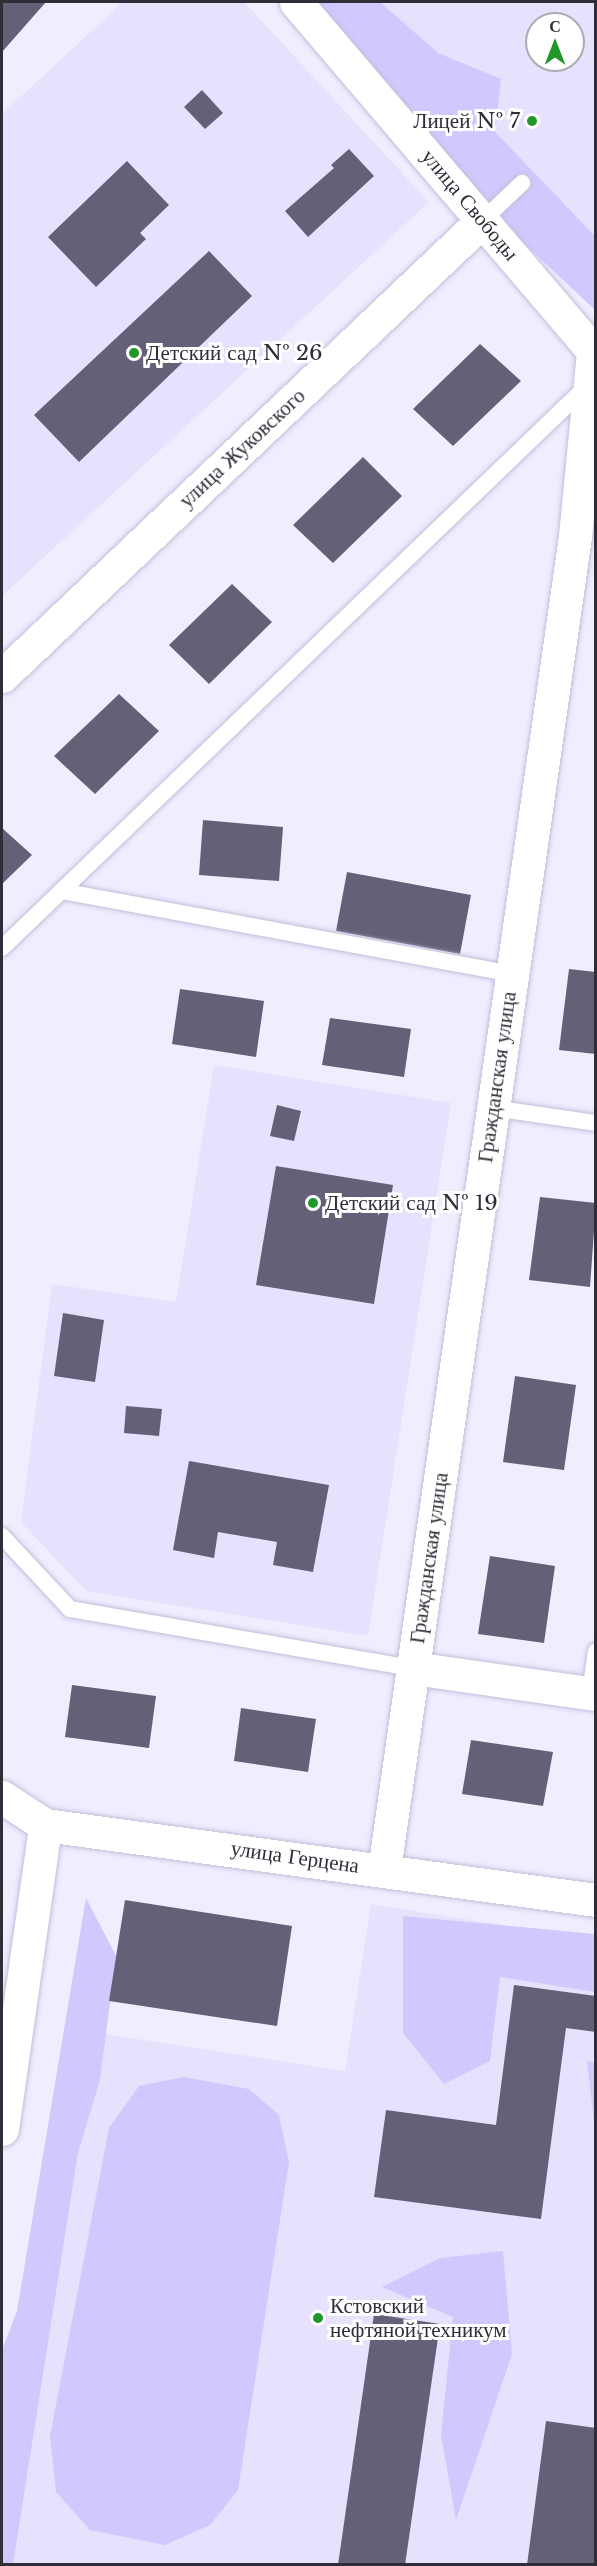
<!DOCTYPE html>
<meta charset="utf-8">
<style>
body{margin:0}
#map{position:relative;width:597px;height:2566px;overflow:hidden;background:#f0edff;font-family:"Libre Baskerville",serif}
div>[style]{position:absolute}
.built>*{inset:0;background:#e7e1fe}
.green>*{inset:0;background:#d3c8fd}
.building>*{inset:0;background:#656078}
.roads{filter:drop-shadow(0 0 2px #c3beda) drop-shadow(0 0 2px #c3beda)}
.service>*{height:16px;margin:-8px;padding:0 8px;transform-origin:8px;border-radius:8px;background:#fff}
.minor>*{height:33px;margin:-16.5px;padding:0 16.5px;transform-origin:16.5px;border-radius:16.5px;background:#fff}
.dots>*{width:16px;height:16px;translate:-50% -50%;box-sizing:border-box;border:3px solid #fff;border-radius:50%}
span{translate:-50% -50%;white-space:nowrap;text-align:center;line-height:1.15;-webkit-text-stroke:6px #fff;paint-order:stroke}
.poi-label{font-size:21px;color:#2f2d38}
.right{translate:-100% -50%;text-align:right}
.left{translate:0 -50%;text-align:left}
.street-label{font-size:21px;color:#2f2d38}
.frame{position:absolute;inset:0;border:3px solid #2f2d38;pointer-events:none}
.north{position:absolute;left:525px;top:12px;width:60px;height:60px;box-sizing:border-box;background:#fff;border:2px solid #acabaf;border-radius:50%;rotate:0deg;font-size:16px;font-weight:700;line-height:24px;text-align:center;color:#2f2d38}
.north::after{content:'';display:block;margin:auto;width:21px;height:27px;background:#1f9829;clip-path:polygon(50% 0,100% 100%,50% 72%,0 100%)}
</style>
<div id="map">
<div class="built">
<div style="clip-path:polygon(123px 2px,244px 2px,429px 202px,2px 596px,2px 114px)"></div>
<div style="clip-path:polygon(evenodd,363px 2px,595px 2px,595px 266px,363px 2px,537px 24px,573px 24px,573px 60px,537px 60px,537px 24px)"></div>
<div style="clip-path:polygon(214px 1065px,451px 1103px,368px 1636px,86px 1591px,21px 1522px,52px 1284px,176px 1302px)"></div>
<div style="clip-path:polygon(371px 1904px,595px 1940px,595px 2564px,3px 2564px,85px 2031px,345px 2071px)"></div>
</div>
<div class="green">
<div style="clip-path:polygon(318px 2px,380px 2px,438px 53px,501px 79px,495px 132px,595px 236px,595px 310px,515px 235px,335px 31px)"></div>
<div style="clip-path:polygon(86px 1898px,116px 1956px,100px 2080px,78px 2153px,13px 2564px,2px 2564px,2px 2350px,17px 2311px)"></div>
<div style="clip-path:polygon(403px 1916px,595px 1934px,595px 1992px,500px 1977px,490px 2061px,444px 2084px,403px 2033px)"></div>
<div style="clip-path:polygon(587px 2061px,595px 2063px,595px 2220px,595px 2130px)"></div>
<div style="clip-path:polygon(184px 2077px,249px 2089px,279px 2115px,289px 2162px,238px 2490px,210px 2525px,165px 2545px,90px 2530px,56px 2492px,50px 2436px,109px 2128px,139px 2086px)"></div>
<div style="clip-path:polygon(503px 2251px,512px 2354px,456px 2520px,441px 2435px,453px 2317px,382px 2287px,440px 2258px)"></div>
</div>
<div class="building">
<div style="clip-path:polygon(2px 2px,46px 2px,2px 52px)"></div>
<div style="clip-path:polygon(202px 90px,223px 113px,205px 129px,184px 107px)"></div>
<div style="clip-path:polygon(349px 149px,374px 176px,308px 237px,285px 211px,334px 168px,331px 165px)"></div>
<div style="clip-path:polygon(127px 161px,169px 205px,140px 233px,146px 239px,96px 287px,48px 237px)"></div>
<div style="clip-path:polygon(209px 251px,252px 296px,79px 462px,34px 415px)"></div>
<div style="clip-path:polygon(480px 344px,521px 381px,453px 446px,413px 409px)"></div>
<div style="clip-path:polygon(363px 457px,402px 496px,333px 563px,293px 525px)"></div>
<div style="clip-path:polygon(232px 584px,272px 622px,209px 684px,169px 645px)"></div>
<div style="clip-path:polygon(119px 694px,159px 731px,95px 794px,54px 756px)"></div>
<div style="clip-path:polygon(203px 820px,283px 827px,279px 881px,199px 875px)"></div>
<div style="clip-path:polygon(2px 828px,32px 855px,2px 884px)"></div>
<div style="clip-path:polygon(347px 872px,471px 895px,460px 954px,336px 931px)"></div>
<div style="clip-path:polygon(569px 969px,596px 972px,596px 1054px,559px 1050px)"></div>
<div style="clip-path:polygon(180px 989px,264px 1001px,256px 1057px,172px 1044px)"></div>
<div style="clip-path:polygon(330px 1018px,411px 1029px,404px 1077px,322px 1065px)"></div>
<div style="clip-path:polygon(277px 1105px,301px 1111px,294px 1141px,270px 1136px)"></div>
<div style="clip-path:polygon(276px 1166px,393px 1185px,374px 1304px,256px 1285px)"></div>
<div style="clip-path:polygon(540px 1197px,596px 1203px,590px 1287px,529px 1280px)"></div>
<div style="clip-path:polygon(63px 1313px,104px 1320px,95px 1382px,54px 1376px)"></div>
<div style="clip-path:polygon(515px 1376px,576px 1385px,564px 1470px,503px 1462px)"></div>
<div style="clip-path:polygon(126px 1406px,162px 1409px,159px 1436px,124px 1433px)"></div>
<div style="clip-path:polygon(189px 1461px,329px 1485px,313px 1572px,273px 1565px,277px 1542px,218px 1532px,214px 1558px,173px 1550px)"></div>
<div style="clip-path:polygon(490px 1556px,555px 1566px,544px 1643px,478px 1634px)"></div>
<div style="clip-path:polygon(72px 1685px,156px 1696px,149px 1748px,65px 1737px)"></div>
<div style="clip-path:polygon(241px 1708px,316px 1719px,308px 1772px,234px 1761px)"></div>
<div style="clip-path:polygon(471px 1740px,553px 1752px,543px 1806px,462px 1794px)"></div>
<div style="clip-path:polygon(125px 1900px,292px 1926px,277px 2026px,109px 2001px)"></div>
<div style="clip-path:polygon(514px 1985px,596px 1996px,596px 2032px,566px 2028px,541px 2219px,374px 2197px,386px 2110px,496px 2125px)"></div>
<div style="clip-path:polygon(374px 2314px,440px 2324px,405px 2565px,338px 2565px)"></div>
<div style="clip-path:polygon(546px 2421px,596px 2428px,596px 2565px,527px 2565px)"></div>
</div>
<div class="roads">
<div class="service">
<div style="left:483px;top:220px;width:54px;rotate:-43.5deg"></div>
<div style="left:61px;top:891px;width:459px;rotate:10.4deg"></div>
<div style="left:2px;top:948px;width:813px;rotate:-43.85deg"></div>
<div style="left:493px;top:1108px;width:104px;rotate:8.3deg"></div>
<div style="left:2px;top:1536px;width:100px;rotate:47deg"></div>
<div style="left:70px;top:1609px;width:348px;rotate:9.8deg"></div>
<div style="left:590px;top:1693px;width:42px;rotate:-81.9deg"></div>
</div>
<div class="minor">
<div style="left:296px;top:2px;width:463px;rotate:49.6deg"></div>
<div style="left:2px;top:676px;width:663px;rotate:-43.47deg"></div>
<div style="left:413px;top:1668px;width:185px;rotate:8.1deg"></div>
<div style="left:2px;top:1797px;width:51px;rotate:33.1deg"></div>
<div style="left:45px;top:1825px;width:556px;rotate:7.75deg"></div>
<div style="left:384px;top:1870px;width:1348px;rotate:-81.85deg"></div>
<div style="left:575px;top:536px;width:183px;rotate:-84.4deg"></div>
<div style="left:2px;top:2129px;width:307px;rotate:-81.9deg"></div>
</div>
</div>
<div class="dots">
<div style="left:532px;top:121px;background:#1f9829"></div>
<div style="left:134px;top:353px;background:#1f9829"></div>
<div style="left:313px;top:1203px;background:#1f9829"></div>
<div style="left:318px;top:2318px;background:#1f9829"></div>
</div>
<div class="poi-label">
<span class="right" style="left:520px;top:121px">Лицей № 7</span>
<span class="left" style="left:146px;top:353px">Детский сад № 26</span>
<span class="left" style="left:325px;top:1203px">Детский сад № 19</span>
<span class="left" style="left:330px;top:2318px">Кстовский<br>нефтяной техникум</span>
</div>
<div class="street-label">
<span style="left:470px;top:205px;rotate:50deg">улица Свободы</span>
<span style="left:242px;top:448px;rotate:-43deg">улица Жуковского</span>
<span style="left:497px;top:1077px;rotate:-82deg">Гражданская улица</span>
<span style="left:429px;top:1558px;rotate:-82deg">Гражданская улица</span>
<span style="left:295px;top:1857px;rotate:8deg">улица Герцена</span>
</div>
<div class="frame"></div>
<div class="north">С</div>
</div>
